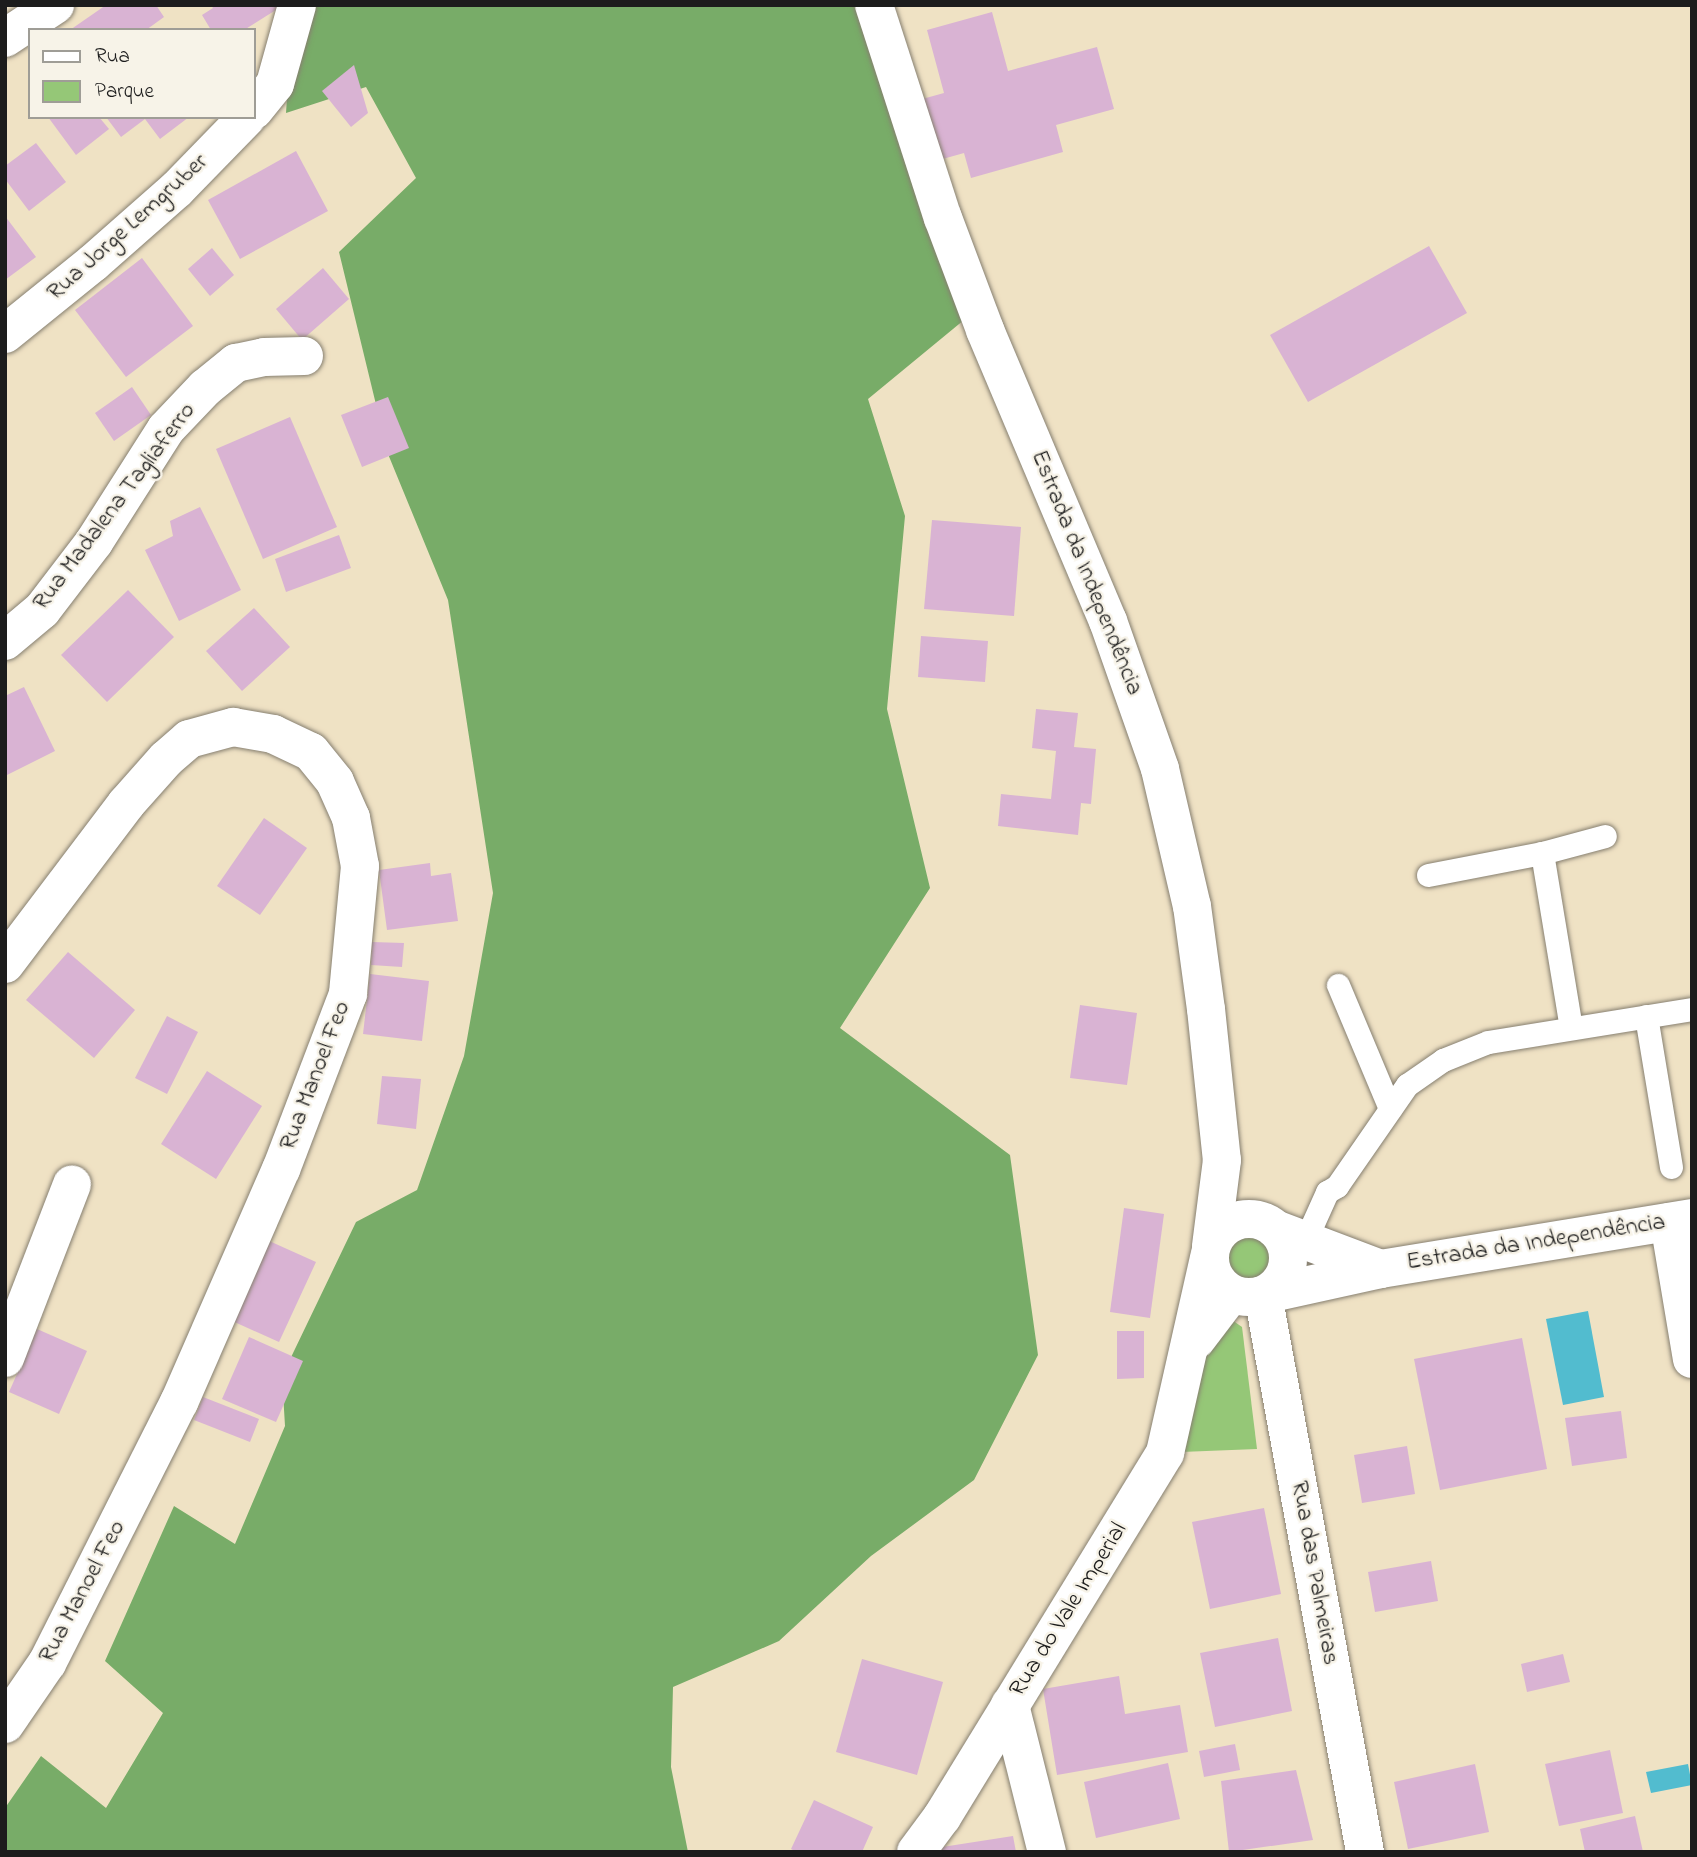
<!DOCTYPE html>
<meta charset="utf-8">
<style>
body{margin:0}
#map{position:relative;width:1697px;height:1857px;overflow:hidden;background:#efe2c4;font-family:"Indie Flower",sans-serif}
div>[style]{position:absolute}
.green>*{inset:0;background:#95c777}
.round{border-radius:50%}
.forest>*{inset:0;background:#78ac68}
.water>*{inset:0;background:#52bccf}
.building>*{inset:0;background:#d9b3d3}
.roads{filter:drop-shadow(0 0 2px #867f70) drop-shadow(0 0 2px #867f70)}
.lane>*{height:23px;margin:-11.5px;padding:0 11.5px;transform-origin:11.5px;border-radius:11.5px;background:#fff}
.street>*{height:38px;margin:-19px;padding:0 19px;transform-origin:19px;border-radius:19px;background:#fff}
.secondary>*{height:38px;margin:-19px;padding:0 19px;transform-origin:19px;border-radius:19px;background:#fff}
.secondary>.ring{margin:-19px;padding:0;box-sizing:content-box;background:none;border:38px solid #fff;border-radius:50%}
span{translate:-50% -50%;white-space:nowrap;text-align:center;line-height:1.15;-webkit-text-stroke:5px #f7f3e8;paint-order:stroke}
.street-label{font-size:24px;color:#1c1c1c}
.frame{position:absolute;inset:0;border:7px solid #1c1c1c;pointer-events:none}
.legend{position:absolute;left:28px;top:28px;width:228px;height:91px;box-sizing:border-box;background:#f7f3e8;border:2px solid #9f9d96;margin:0;padding:9px 12px;list-style:none;font-size:21px;color:#1c1c1c}
.legend li{display:flex;align-items:center;gap:14px;height:35px}
.legend b{width:35px;border:2px solid #9f9d96}
</style>
<div id="map">
<div class="green">
<div class="round" style="left:1226px;top:1235px;width:46px;height:46px"></div>
<div style="clip-path:polygon(1232px 1320px,1242px 1327px,1257px 1449px,1181px 1452px,1213px 1329px)"></div>
</div>
<div class="forest">
<div style="clip-path:polygon(293px 5px,862px 5px,970px 315px,868px 399px,905px 516px,887px 709px,930px 888px,840px 1028px,1010px 1155px,1038px 1355px,974px 1480px,871px 1556px,779px 1641px,673px 1687px,671px 1767px,688px 1852px,5px 1852px,5px 1808px,41px 1756px,106px 1808px,163px 1713px,105px 1661px,174px 1506px,235px 1544px,285px 1426px,282px 1376px,356px 1222px,417px 1190px,464px 1056px,493px 893px,448px 600px,388px 454px,339px 252px,416px 178px,366px 87px,286px 113px)"></div>
</div>
<div class="water">
<div style="clip-path:polygon(1588px 1311px,1604px 1397px,1563px 1405px,1546px 1319px)"></div>
<div style="clip-path:polygon(1688px 1764px,1692px 1785px,1651px 1793px,1646px 1772px)"></div>
</div>
<div class="building">
<div style="clip-path:polygon(106px 5px,156px 5px,164px 17px,146px 30px,70px 30px)"></div>
<div style="clip-path:polygon(211px 5px,278px 5px,279px 8px,244px 30px,211px 30px,202px 15px,213px 8px)"></div>
<div style="clip-path:polygon(992px 12px,1008px 71px,1097px 47px,1114px 109px,1056px 125px,1063px 152px,971px 178px,964px 153px,932px 162px,915px 101px,944px 93px,927px 30px)"></div>
<div style="clip-path:polygon(354px 65px,368px 113px,351px 127px,322px 91px)"></div>
<div style="clip-path:polygon(48px 117px,99px 117px,109px 129px,76px 155px)"></div>
<div style="clip-path:polygon(106px 117px,189px 117px,160px 139px,145px 119px,121px 137px)"></div>
<div style="clip-path:polygon(36px 143px,66px 182px,29px 211px,5px 179px,5px 166px)"></div>
<div style="clip-path:polygon(296px 151px,328px 211px,240px 259px,208px 200px)"></div>
<div style="clip-path:polygon(5px 216px,36px 257px,5px 280px)"></div>
<div style="clip-path:polygon(1429px 246px,1467px 313px,1308px 402px,1270px 335px)"></div>
<div style="clip-path:polygon(212px 248px,234px 275px,210px 296px,188px 269px)"></div>
<div style="clip-path:polygon(142px 258px,193px 326px,126px 377px,75px 310px)"></div>
<div style="clip-path:polygon(323px 268px,349px 299px,302px 340px,276px 309px)"></div>
<div style="clip-path:polygon(132px 387px,151px 415px,114px 441px,95px 413px)"></div>
<div style="clip-path:polygon(388px 397px,409px 448px,362px 467px,341px 415px)"></div>
<div style="clip-path:polygon(290px 417px,337px 527px,263px 559px,216px 449px)"></div>
<div style="clip-path:polygon(200px 507px,241px 590px,179px 621px,145px 550px,173px 536px,170px 521px)"></div>
<div style="clip-path:polygon(932px 520px,1021px 527px,1014px 616px,924px 609px)"></div>
<div style="clip-path:polygon(339px 535px,351px 568px,286px 592px,275px 559px)"></div>
<div style="clip-path:polygon(128px 590px,174px 637px,107px 702px,61px 655px)"></div>
<div style="clip-path:polygon(254px 608px,290px 647px,242px 691px,206px 651px)"></div>
<div style="clip-path:polygon(921px 636px,988px 641px,985px 682px,918px 677px)"></div>
<div style="clip-path:polygon(24px 687px,55px 751px,5px 776px,5px 696px)"></div>
<div style="clip-path:polygon(1036px 709px,1078px 713px,1074px 747px,1096px 749px,1091px 804px,1081px 803px,1078px 835px,998px 826px,1001px 794px,1051px 799px,1056px 751px,1032px 748px)"></div>
<div style="clip-path:polygon(264px 818px,307px 848px,260px 915px,217px 886px)"></div>
<div style="clip-path:polygon(430px 863px,431px 876px,451px 873px,458px 921px,387px 930px,379px 870px)"></div>
<div style="clip-path:polygon(372px 942px,404px 943px,402px 967px,371px 965px)"></div>
<div style="clip-path:polygon(68px 952px,135px 1010px,94px 1058px,26px 1000px)"></div>
<div style="clip-path:polygon(370px 974px,429px 981px,422px 1041px,363px 1034px)"></div>
<div style="clip-path:polygon(1080px 1005px,1137px 1013px,1127px 1085px,1070px 1078px)"></div>
<div style="clip-path:polygon(167px 1016px,198px 1032px,167px 1094px,135px 1078px)"></div>
<div style="clip-path:polygon(207px 1071px,262px 1106px,216px 1179px,161px 1144px)"></div>
<div style="clip-path:polygon(382px 1076px,421px 1079px,416px 1129px,377px 1124px)"></div>
<div style="clip-path:polygon(1124px 1208px,1164px 1214px,1150px 1318px,1110px 1312px)"></div>
<div style="clip-path:polygon(267px 1240px,316px 1262px,279px 1342px,230px 1320px)"></div>
<div style="clip-path:polygon(37px 1329px,87px 1351px,59px 1414px,9px 1392px)"></div>
<div style="clip-path:polygon(1117px 1331px,1144px 1331px,1144px 1378px,1117px 1379px)"></div>
<div style="clip-path:polygon(249px 1337px,303px 1361px,276px 1422px,222px 1399px)"></div>
<div style="clip-path:polygon(1522px 1338px,1547px 1469px,1440px 1490px,1414px 1359px)"></div>
<div style="clip-path:polygon(203px 1397px,259px 1419px,250px 1442px,194px 1420px)"></div>
<div style="clip-path:polygon(1621px 1411px,1627px 1458px,1572px 1466px,1565px 1418px)"></div>
<div style="clip-path:polygon(1407px 1446px,1415px 1494px,1362px 1503px,1354px 1455px)"></div>
<div style="clip-path:polygon(1264px 1508px,1281px 1594px,1210px 1609px,1192px 1522px)"></div>
<div style="clip-path:polygon(1431px 1561px,1438px 1601px,1375px 1612px,1368px 1572px)"></div>
<div style="clip-path:polygon(1278px 1638px,1292px 1711px,1215px 1727px,1200px 1653px)"></div>
<div style="clip-path:polygon(1563px 1654px,1570px 1682px,1527px 1692px,1521px 1664px)"></div>
<div style="clip-path:polygon(862px 1659px,943px 1682px,917px 1775px,836px 1752px)"></div>
<div style="clip-path:polygon(1119px 1676px,1125px 1714px,1180px 1705px,1188px 1752px,1057px 1775px,1043px 1689px)"></div>
<div style="clip-path:polygon(1235px 1744px,1240px 1770px,1204px 1777px,1199px 1751px)"></div>
<div style="clip-path:polygon(1610px 1750px,1623px 1813px,1559px 1826px,1545px 1764px)"></div>
<div style="clip-path:polygon(1168px 1763px,1180px 1819px,1096px 1838px,1084px 1782px)"></div>
<div style="clip-path:polygon(1475px 1764px,1489px 1832px,1408px 1849px,1394px 1782px)"></div>
<div style="clip-path:polygon(1296px 1770px,1313px 1840px,1229px 1852px,1221px 1781px)"></div>
<div style="clip-path:polygon(814px 1800px,873px 1827px,862px 1852px,797px 1852px,791px 1849px)"></div>
<div style="clip-path:polygon(1635px 1816px,1643px 1852px,1585px 1852px,1580px 1829px)"></div>
<div style="clip-path:polygon(1013px 1836px,1016px 1852px,923px 1852px,923px 1850px)"></div>
</div>
<div class="roads">
<div class="lane">
<div style="left:1542px;top:853px;width:177px;rotate:80.6deg"></div>
<div style="left:1428px;top:875px;width:116px;rotate:-10.9deg"></div>
<div style="left:1542px;top:853px;width:65px;rotate:-15.1deg"></div>
<div style="left:1338px;top:985px;width:134px;rotate:67.2deg"></div>
<div style="left:1646px;top:1016px;width:153px;rotate:80.6deg"></div>
<div style="left:1305px;top:1241px;width:54px;rotate:-65.8deg"></div>
<div style="left:1327px;top:1192px;width:12px;rotate:-31deg"></div>
<div style="left:1337px;top:1186px;width:123px;rotate:-55.3deg"></div>
<div style="left:1407px;top:1085px;width:44px;rotate:-34.8deg"></div>
<div style="left:1443px;top:1060px;width:48px;rotate:-21.8deg"></div>
<div style="left:1488px;top:1042px;width:207px;rotate:-9.2deg"></div>
</div>
<div class="street">
<div style="left:5px;top:38px;width:60px;rotate:-33.4deg"></div>
<div style="left:254px;top:110px;width:33px;rotate:-51deg"></div>
<div style="left:275px;top:84px;width:82px;rotate:-74.4deg"></div>
<div style="left:5px;top:334px;width:113px;rotate:-38.9deg"></div>
<div style="left:93px;top:263px;width:112px;rotate:-41.4deg"></div>
<div style="left:177px;top:189px;width:100px;rotate:-45.8deg"></div>
<div style="left:5px;top:641px;width:48px;rotate:-40deg"></div>
<div style="left:42px;top:610px;width:86px;rotate:-52.6deg"></div>
<div style="left:94px;top:542px;width:134px;rotate:-57.5deg"></div>
<div style="left:166px;top:429px;width:57px;rotate:-46.4deg"></div>
<div style="left:205px;top:388px;width:40px;rotate:-39deg"></div>
<div style="left:236px;top:363px;width:29px;rotate:-12deg"></div>
<div style="left:264px;top:357px;width:40px;rotate:-1.4deg"></div>
<div style="left:5px;top:964px;width:201px;rotate:-52.9deg"></div>
<div style="left:126px;top:804px;width:60px;rotate:-48.4deg"></div>
<div style="left:166px;top:759px;width:30px;rotate:-41deg"></div>
<div style="left:189px;top:739px;width:46px;rotate:-15.3deg"></div>
<div style="left:233px;top:727px;width:41px;rotate:9.9deg"></div>
<div style="left:273px;top:734px;width:42px;rotate:25.3deg"></div>
<div style="left:311px;top:752px;width:38px;rotate:51deg"></div>
<div style="left:335px;top:782px;width:39px;rotate:66deg"></div>
<div style="left:351px;top:818px;width:49px;rotate:79.4deg"></div>
<div style="left:360px;top:866px;width:129px;rotate:95.4deg"></div>
<div style="left:348px;top:994px;width:187px;rotate:110.9deg"></div>
<div style="left:281px;top:1169px;width:254px;rotate:113.6deg"></div>
<div style="left:179px;top:1402px;width:292px;rotate:116.8deg"></div>
<div style="left:47px;top:1663px;width:74px;rotate:124.5deg"></div>
<div style="left:1669px;top:1222px;width:139px;rotate:80.5deg"></div>
<div style="left:1275px;top:1229px;width:113px;rotate:20.7deg"></div>
<div style="left:1263px;top:1295px;width:121px;rotate:-12.4deg"></div>
<div style="left:1381px;top:1269px;width:315px;rotate:-9.3deg"></div>
<div style="left:1196px;top:1340px;width:58px;rotate:-52.7deg"></div>
<div style="left:5px;top:1358px;width:186px;rotate:-68.9deg"></div>
<div style="left:1010px;top:1705px;width:152px;rotate:75.9deg"></div>
<div style="left:916px;top:1852px;width:44px;rotate:-53.4deg"></div>
<div style="left:942px;top:1817px;width:427px;rotate:-58.5deg"></div>
<div style="left:1165px;top:1453px;width:200px;rotate:-77.3deg"></div>
</div>
<div class="secondary">
<div style="left:874px;top:5px;width:224px;rotate:72.1deg"></div>
<div style="left:943px;top:218px;width:120px;rotate:69.4deg"></div>
<div style="left:985px;top:330px;width:316px;rotate:67.1deg"></div>
<div style="left:1108px;top:621px;width:157px;rotate:70.6deg"></div>
<div style="left:1160px;top:769px;width:141px;rotate:76.9deg"></div>
<div style="left:1192px;top:906px;width:104px;rotate:82.3deg"></div>
<div style="left:1206px;top:1009px;width:152px;rotate:84deg"></div>
<div style="left:1222px;top:1160px;width:87px;rotate:97.3deg"></div>
<div class="ring" style="left:1210px;top:1219px;width:40px;height:40px"></div>
<div style="left:1263px;top:1295px;width:566px;rotate:79.62deg"></div>
</div>
</div>
<div class="street-label">
<span style="left:128px;top:228px;rotate:-42deg">Rua Jorge Lemgruber</span>
<span style="left:115px;top:507px;rotate:-53deg">Rua Madalena Tagliaferro</span>
<span style="left:1086px;top:573px;rotate:68deg">Estrada da Independência</span>
<span style="left:316px;top:1076px;rotate:-69deg">Rua Manoel Feo</span>
<span style="left:1536px;top:1243px;rotate:-9deg">Estrada da Independência</span>
<span style="left:1314px;top:1573px;rotate:80deg">Rua das Palmeiras</span>
<span style="left:83px;top:1592px;rotate:-62deg">Rua Manoel Feo</span>
<span style="left:1069px;top:1610px;rotate:-58deg">Rua do Vale Imperial</span>
</div>
<div class="frame"></div>
<ul class="legend">
<li><b style="height:9px;background:#fff"></b>Rua</li>
<li><b style="height:19px;background:#95c777"></b>Parque</li>
</ul>
</div>
